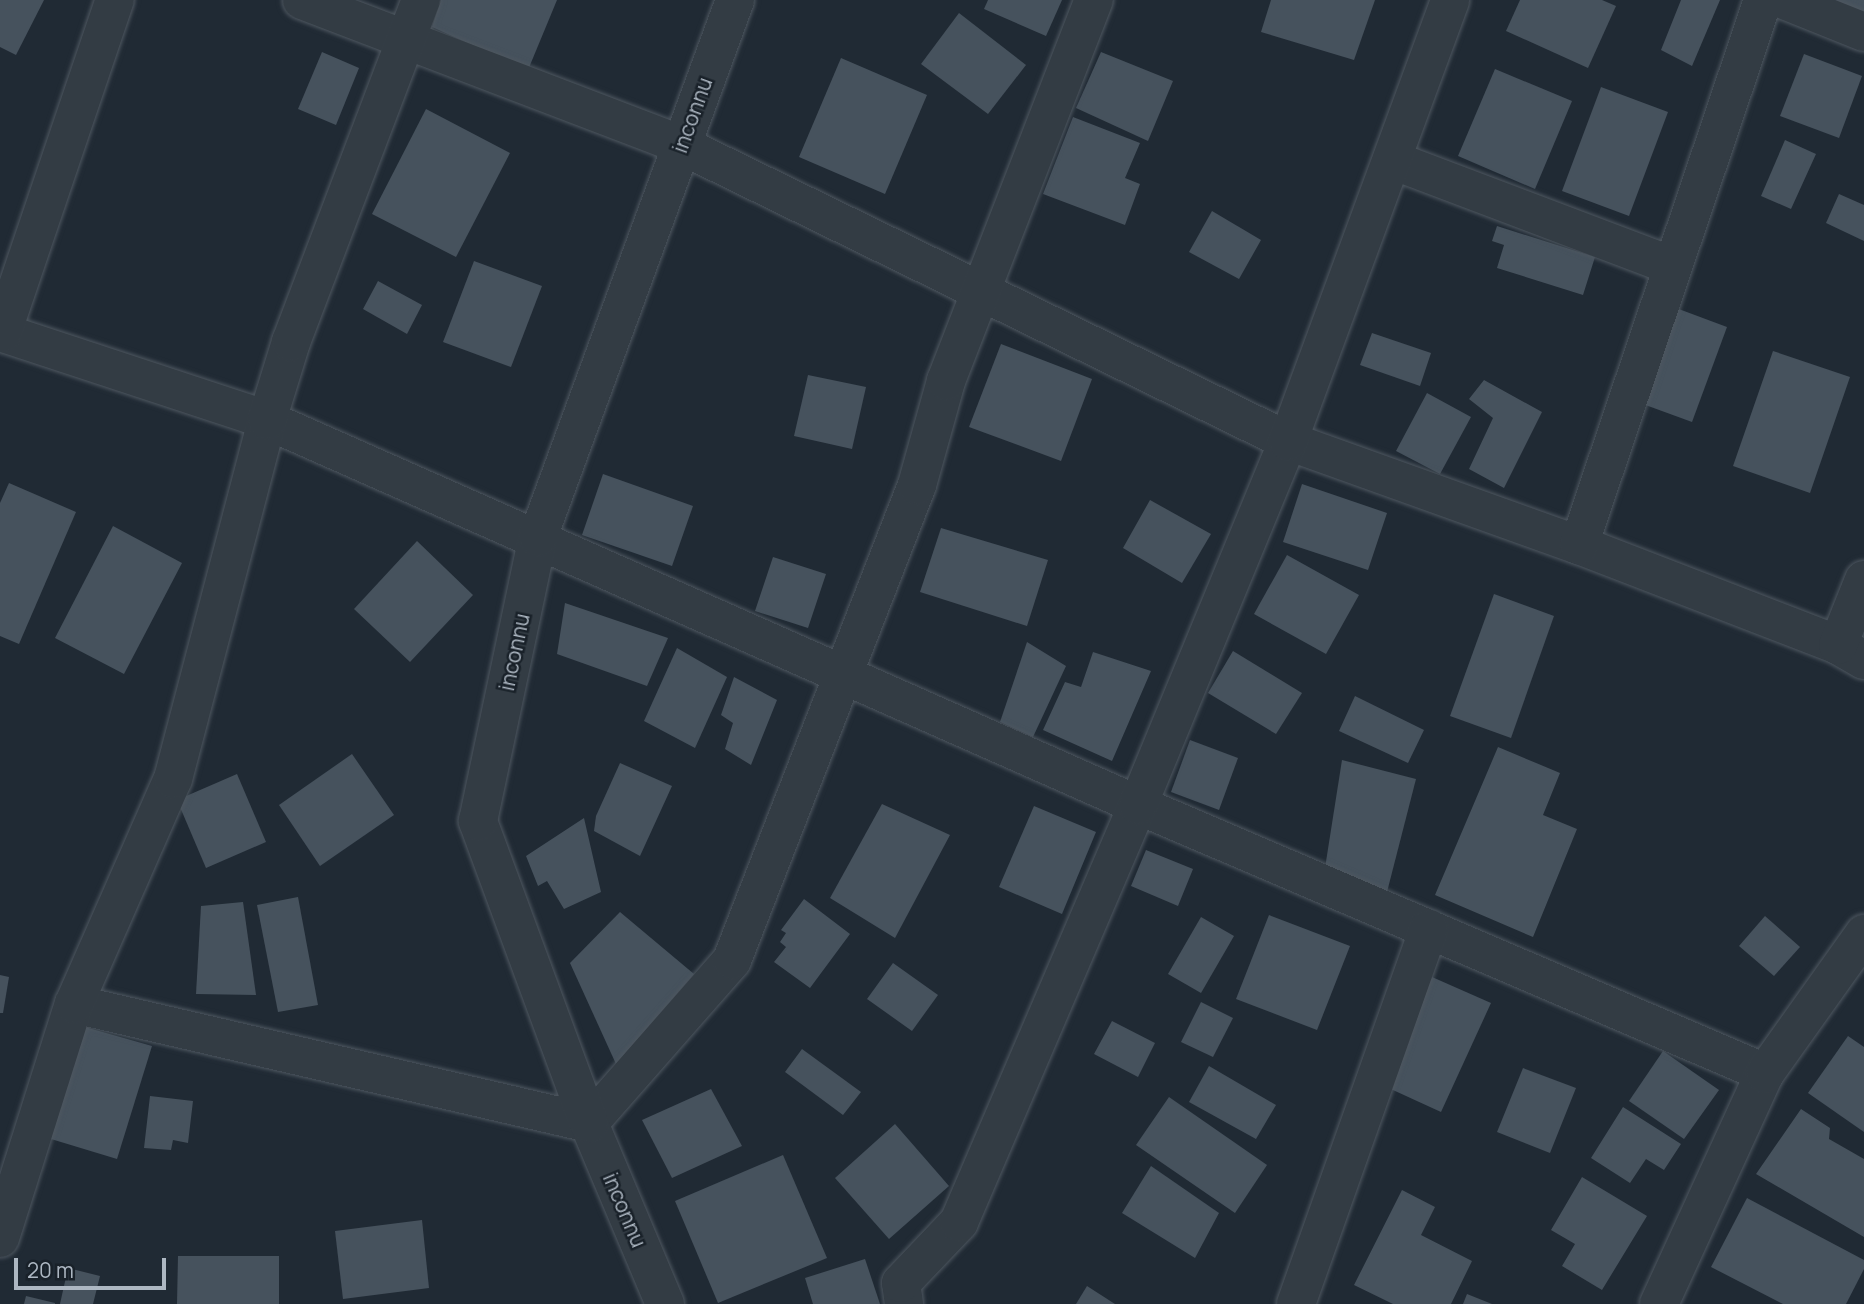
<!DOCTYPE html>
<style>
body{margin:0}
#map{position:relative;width:1864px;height:1304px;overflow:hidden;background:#202a34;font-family:Manrope,sans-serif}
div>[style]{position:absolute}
.building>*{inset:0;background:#46525d}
.roads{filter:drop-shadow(0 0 2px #4e5760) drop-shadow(0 0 2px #4e5760)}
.street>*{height:38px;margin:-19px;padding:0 19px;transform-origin:19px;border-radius:19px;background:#333c44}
span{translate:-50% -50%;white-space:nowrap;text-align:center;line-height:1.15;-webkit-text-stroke:5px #192129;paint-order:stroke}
.street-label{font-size:21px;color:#adb7c2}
.scale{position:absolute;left:14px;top:1258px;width:152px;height:32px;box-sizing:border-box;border:4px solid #adb7c2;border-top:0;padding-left:9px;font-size:21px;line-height:24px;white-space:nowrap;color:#adb7c2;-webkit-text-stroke:5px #192129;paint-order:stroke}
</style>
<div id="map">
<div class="building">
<div style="clip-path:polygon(0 0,44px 0,16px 55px,0 47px)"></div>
<div style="clip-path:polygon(441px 0,557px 0,528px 70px,432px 27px)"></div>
<div style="clip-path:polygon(988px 0,1062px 0,1046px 36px,984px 9px)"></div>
<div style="clip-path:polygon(1271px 0,1375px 0,1354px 60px,1261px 32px)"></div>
<div style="clip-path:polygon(1520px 0,1602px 0,1616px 6px,1588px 68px,1506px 31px)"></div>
<div style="clip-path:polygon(1681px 0,1720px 0,1692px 66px,1661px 50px)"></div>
<div style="clip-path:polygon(1825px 0,1864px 0,1864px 15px)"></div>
<div style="clip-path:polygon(959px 13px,1026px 65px,988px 114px,921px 64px)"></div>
<div style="clip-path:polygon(322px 52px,359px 68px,336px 125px,298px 109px)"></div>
<div style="clip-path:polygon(1101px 52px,1173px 81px,1148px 141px,1076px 108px)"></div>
<div style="clip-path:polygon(1804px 54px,1862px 76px,1839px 138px,1780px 116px)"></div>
<div style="clip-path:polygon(841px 58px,927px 95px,885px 194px,799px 157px)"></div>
<div style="clip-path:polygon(1495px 69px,1572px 101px,1535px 189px,1458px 156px)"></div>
<div style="clip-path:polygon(1601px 87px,1668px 112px,1629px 216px,1562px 191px)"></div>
<div style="clip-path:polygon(426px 109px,510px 153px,456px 257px,372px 214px)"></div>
<div style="clip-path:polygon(1073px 117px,1140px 143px,1125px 178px,1140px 184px,1125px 225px,1043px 194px)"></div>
<div style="clip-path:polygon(1785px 140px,1816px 154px,1791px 209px,1761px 196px)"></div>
<div style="clip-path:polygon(1839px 194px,1864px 205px,1864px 241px,1826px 223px)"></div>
<div style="clip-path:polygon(1212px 211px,1261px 240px,1239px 279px,1189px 252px)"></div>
<div style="clip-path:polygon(1497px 226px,1595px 257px,1583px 295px,1497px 268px,1504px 245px,1492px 241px)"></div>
<div style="clip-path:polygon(474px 261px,542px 286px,511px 367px,443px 342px)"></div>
<div style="clip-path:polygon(378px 281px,422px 305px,407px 334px,363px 309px)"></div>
<div style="clip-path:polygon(1676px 308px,1727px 327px,1692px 422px,1640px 403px)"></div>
<div style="clip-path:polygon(1372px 333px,1431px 353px,1420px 386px,1360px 365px)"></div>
<div style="clip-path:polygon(1001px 344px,1092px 379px,1061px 461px,969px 427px)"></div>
<div style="clip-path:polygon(1773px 351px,1850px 377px,1810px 493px,1733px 466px)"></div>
<div style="clip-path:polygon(808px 375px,866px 387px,852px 449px,794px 436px)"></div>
<div style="clip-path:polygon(1484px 380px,1542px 412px,1504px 488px,1469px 469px,1493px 418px,1469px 399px)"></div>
<div style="clip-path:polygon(1427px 393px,1471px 417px,1440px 474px,1396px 451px)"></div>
<div style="clip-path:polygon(603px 474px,693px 506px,672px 566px,582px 535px)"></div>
<div style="clip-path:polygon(9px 483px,76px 512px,19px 644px,0 636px,0 503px)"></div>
<div style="clip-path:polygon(1302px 484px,1387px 513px,1368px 570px,1283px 542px)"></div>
<div style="clip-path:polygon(1150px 500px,1211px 534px,1182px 583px,1123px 548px)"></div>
<div style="clip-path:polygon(113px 526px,182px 563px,124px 674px,55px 638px)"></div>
<div style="clip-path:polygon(941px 528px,1048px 560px,1027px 626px,920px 592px)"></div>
<div style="clip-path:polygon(417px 541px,473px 595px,410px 662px,354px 609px)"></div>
<div style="clip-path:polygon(1287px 555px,1359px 595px,1326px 654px,1254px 614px)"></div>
<div style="clip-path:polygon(773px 557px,826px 574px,808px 628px,755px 611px)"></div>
<div style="clip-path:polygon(1494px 594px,1554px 616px,1511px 738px,1450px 716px)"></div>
<div style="clip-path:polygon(565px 603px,668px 638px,647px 686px,557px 654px)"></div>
<div style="clip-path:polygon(1027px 642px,1066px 666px,1033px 737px,1000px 722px)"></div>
<div style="clip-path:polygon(677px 648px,727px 677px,695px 748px,644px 721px)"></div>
<div style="clip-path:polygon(1233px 651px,1302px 693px,1276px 734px,1208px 693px)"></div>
<div style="clip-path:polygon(1093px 652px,1151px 671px,1112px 761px,1043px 730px,1065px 682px,1081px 687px)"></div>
<div style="clip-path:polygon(734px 677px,777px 700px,751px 765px,725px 749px,733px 723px,721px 715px)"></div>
<div style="clip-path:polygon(1355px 696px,1424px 730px,1408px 763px,1339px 731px)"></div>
<div style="clip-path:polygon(1190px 740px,1238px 758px,1219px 810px,1171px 792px)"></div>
<div style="clip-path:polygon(1498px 747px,1560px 773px,1543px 815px,1577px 829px,1533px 937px,1435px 895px)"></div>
<div style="clip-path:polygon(352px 754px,394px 815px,320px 866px,279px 805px)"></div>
<div style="clip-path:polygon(1342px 760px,1416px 779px,1387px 892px,1325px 868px)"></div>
<div style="clip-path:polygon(620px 763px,672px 786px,640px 856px,594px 831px,596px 816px)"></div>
<div style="clip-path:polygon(237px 774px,266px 842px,206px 868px,177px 800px)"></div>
<div style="clip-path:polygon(882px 804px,950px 835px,895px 938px,830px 898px)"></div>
<div style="clip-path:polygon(1034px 806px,1096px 832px,1062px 914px,999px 887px)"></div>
<div style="clip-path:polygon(584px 818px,601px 892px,564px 909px,547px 881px,538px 886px,526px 856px)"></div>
<div style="clip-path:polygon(1146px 850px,1193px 869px,1178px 906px,1131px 886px)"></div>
<div style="clip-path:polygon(298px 897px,318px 1005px,278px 1012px,257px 905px)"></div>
<div style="clip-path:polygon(804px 899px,850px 934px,810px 988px,774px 962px,786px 947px,780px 942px,786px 933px,781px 930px)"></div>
<div style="clip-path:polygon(243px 902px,256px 995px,196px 994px,201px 906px)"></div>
<div style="clip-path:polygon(620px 912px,694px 974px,616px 1064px,570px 963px)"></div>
<div style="clip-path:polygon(1269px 915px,1350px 946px,1317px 1030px,1236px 999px)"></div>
<div style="clip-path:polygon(1765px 916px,1800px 947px,1774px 976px,1739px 946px)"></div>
<div style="clip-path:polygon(1201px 917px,1234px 936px,1201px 993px,1168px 974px)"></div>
<div style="clip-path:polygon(893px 963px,938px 995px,912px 1031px,867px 999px)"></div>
<div style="clip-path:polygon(0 975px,9px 977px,3px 1013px,0 1013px)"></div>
<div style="clip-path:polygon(1432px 977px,1491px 1003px,1441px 1112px,1382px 1085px)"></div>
<div style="clip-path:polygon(1201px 1002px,1233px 1018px,1213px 1057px,1181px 1042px)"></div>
<div style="clip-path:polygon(1112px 1021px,1155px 1043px,1138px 1077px,1094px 1054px)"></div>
<div style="clip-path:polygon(85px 1027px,152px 1046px,117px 1159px,51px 1139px)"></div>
<div style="clip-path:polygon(1848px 1036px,1864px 1047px,1864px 1132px,1808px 1093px)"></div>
<div style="clip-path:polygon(802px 1049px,861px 1092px,843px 1115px,785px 1072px)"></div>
<div style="clip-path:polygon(1663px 1051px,1719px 1090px,1684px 1139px,1629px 1101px)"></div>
<div style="clip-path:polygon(1209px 1066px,1276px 1105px,1256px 1139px,1189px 1102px)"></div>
<div style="clip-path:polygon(1523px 1068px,1576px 1088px,1550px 1153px,1497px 1132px)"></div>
<div style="clip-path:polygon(711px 1089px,742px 1146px,672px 1178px,642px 1120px)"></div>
<div style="clip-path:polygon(150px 1096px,193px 1101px,188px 1143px,173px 1140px,171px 1150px,144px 1148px)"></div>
<div style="clip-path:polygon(1169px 1097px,1267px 1165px,1235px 1213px,1136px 1145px)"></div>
<div style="clip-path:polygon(1623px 1107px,1681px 1144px,1664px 1170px,1646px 1159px,1630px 1183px,1591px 1158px)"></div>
<div style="clip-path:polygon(1801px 1109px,1830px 1128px,1829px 1139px,1864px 1159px,1864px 1237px,1756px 1174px)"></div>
<div style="clip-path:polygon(895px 1124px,949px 1186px,889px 1239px,835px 1178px)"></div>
<div style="clip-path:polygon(783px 1155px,827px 1258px,718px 1303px,675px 1201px)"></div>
<div style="clip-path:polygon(1151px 1166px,1219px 1213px,1195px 1258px,1122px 1213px)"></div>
<div style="clip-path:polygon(1582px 1177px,1647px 1216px,1602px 1290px,1562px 1266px,1575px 1244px,1551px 1230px)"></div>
<div style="clip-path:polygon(1402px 1190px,1435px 1207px,1421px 1235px,1472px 1261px,1451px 1304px,1393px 1304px,1354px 1285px)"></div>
<div style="clip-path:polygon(1747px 1198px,1864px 1260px,1864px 1269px,1846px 1304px,1783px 1304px,1711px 1267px)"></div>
<div style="clip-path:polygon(422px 1220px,429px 1288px,343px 1299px,335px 1231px)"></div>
<div style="clip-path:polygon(178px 1256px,279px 1256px,279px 1304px,177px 1304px)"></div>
<div style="clip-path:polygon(865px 1259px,880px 1304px,813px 1304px,805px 1278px)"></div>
<div style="clip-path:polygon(68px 1268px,100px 1276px,93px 1304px,60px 1304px)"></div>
<div style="clip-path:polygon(1087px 1286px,1115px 1304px,1076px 1304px)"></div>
<div style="clip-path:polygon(1467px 1294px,1492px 1304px,1463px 1304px)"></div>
<div style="clip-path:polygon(26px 1296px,55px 1303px,55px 1304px,24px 1304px)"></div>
</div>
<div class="roads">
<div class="street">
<div style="left:302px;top:0;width:406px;rotate:20.9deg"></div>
<div style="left:681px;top:145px;width:675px;rotate:26deg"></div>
<div style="left:1288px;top:441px;width:309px;rotate:19.7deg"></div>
<div style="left:1579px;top:545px;width:278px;rotate:21.1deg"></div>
<div style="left:1838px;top:645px;width:30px;rotate:30deg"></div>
<div style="left:1784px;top:0;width:86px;rotate:21.8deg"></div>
<div style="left:1392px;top:160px;width:300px;rotate:20.7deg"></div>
<div style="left:0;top:332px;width:281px;rotate:18.2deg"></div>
<div style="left:267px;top:420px;width:952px;rotate:23.85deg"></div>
<div style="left:1138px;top:805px;width:682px;rotate:23.14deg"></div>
<div style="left:2px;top:333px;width:352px;rotate:-71.3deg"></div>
<div style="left:1579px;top:545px;width:575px;rotate:-71.34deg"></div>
<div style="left:1838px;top:645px;width:70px;rotate:-68.2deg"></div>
<div style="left:74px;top:1004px;width:529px;rotate:13.01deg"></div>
<div style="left:589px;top:1123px;width:217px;rotate:-48.7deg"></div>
<div style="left:732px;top:960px;width:510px;rotate:-68.72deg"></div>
<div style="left:917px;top:485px;width:108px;rotate:-74.4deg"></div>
<div style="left:946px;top:381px;width:409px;rotate:-68.8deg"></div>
<div style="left:0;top:1238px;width:245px;rotate:-72.5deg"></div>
<div style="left:74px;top:1004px;width:246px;rotate:-66.3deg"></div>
<div style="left:173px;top:779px;width:371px;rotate:-75.3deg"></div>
<div style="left:267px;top:420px;width:82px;rotate:-72.9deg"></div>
<div style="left:291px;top:342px;width:366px;rotate:-69.2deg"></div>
<div style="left:665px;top:1304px;width:196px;rotate:-112.8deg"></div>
<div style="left:589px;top:1123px;width:322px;rotate:-110.2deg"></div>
<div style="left:478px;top:821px;width:290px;rotate:-78.1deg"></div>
<div style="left:538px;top:537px;width:572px;rotate:-69.85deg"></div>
<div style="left:904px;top:1304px;width:21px;rotate:-98deg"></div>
<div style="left:901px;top:1283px;width:84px;rotate:-46.4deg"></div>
<div style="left:959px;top:1222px;width:454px;rotate:-66.8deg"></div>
<div style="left:1138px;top:805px;width:394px;rotate:-67.6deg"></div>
<div style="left:1288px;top:441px;width:470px;rotate:-69.8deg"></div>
<div style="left:1296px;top:1304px;width:398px;rotate:-70.5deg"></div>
<div style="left:1659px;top:1304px;width:254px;rotate:-65.4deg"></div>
<div style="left:1765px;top:1073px;width:171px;rotate:-54.5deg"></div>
</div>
</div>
<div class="street-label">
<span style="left:692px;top:115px;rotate:-70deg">inconnu</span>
<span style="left:514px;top:652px;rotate:-78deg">inconnu</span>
<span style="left:625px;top:1210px;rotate:67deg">inconnu</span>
</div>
<div class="scale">20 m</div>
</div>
